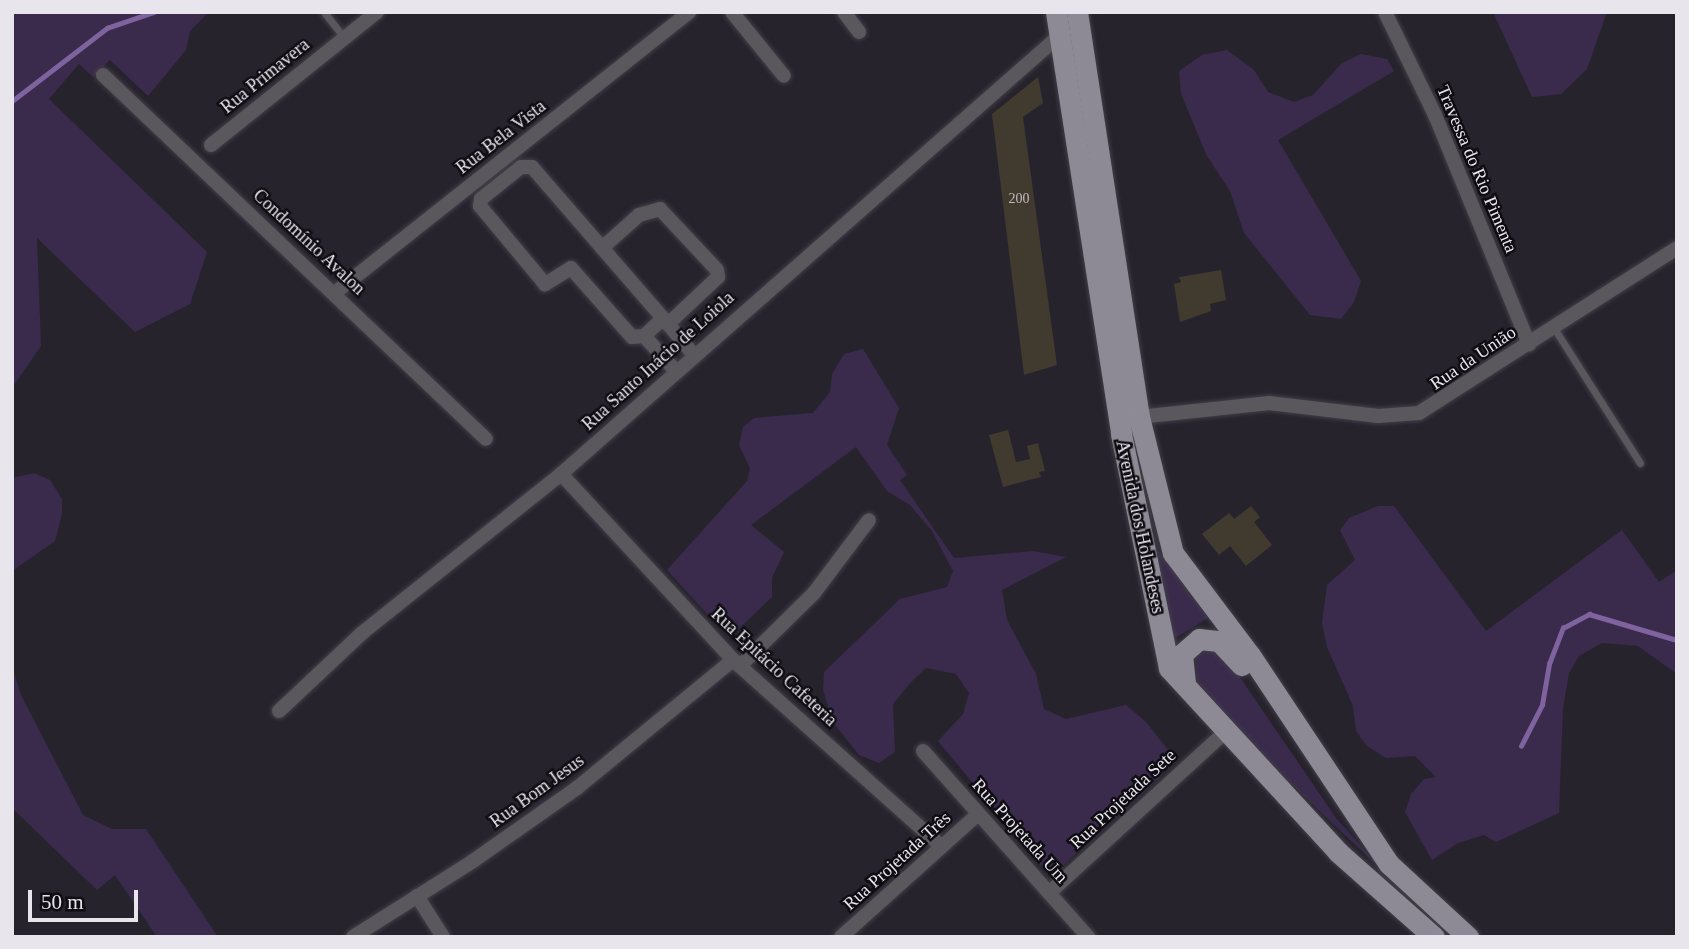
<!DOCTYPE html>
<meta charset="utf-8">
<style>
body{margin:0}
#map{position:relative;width:1689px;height:949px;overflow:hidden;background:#27232d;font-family:"Times New Roman",serif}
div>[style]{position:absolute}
.green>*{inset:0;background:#3a2b4c}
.stream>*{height:4.5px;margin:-2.25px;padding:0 2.25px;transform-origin:2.25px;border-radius:2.25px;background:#7e639e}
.building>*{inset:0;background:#403a2f}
.roads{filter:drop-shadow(0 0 2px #423e48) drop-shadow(0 0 2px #423e48)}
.lane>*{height:7px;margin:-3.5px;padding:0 3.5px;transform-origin:3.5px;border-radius:3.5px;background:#5a585d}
.street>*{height:14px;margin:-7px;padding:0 7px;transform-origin:7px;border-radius:7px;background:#5a585d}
.primary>*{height:21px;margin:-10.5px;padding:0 10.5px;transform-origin:10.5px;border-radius:10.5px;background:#8e8a95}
span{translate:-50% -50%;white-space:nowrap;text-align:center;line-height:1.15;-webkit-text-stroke:5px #0f0d12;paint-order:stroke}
.number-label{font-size:14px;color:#bebabd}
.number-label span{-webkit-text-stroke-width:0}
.street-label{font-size:18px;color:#e8e5ec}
.frame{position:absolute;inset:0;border:14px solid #e8e5ec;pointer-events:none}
.scale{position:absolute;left:28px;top:890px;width:110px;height:32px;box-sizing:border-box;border:4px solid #e8e5ec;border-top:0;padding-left:9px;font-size:21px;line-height:24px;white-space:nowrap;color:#e8e5ec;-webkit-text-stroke:5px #0f0d12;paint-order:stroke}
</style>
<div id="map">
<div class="green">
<div style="clip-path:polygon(12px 12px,209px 12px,190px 31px,186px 50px,148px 96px,110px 60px,93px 77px,79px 64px,49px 99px,207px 252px,190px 304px,135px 332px,37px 238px,41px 346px,12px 388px)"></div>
<div style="clip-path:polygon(1493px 12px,1607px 12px,1587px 69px,1561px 94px,1532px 97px)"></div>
<div style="clip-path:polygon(1227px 50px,1254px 70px,1268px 92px,1294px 102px,1313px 95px,1342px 63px,1361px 54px,1387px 59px,1394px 71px,1278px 140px,1361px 281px,1354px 302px,1341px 319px,1310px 315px,1244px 233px,1230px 191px,1207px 156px,1181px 94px,1179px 71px,1202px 55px)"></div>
<div style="clip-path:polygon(863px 349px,899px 408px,887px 445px,907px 475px,900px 480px,954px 558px,1033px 551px,1066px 557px,1002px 590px,1007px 620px,1036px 674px,1044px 709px,1066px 719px,1126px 705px,1146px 722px,1168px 750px,1161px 776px,1056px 872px,1044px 869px,938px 741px,963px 714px,969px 693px,956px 674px,926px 668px,911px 682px,893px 704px,895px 752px,879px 763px,859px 755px,833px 722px,823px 690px,824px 672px,900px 599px,947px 587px,953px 571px,932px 531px,910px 505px,887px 491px,856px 447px,751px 525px,784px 552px,772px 578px,772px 597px,729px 638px,667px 570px,747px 481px,750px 468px,739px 445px,743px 427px,754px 418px,813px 413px,830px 392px,832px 374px,844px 354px)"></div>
<div style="clip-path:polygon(34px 473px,50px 480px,62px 499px,62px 514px,55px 541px,12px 571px,12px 478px)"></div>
<div style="clip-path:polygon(1378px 506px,1394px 506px,1486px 631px,1622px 530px,1659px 582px,1677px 570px,1677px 674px,1638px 646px,1602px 643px,1579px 656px,1569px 673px,1563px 708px,1559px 813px,1496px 842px,1484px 835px,1458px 843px,1432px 860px,1405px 812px,1411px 794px,1424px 779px,1436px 777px,1415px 756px,1386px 758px,1367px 746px,1356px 731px,1353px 706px,1327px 647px,1322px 623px,1327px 585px,1355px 560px,1340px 530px,1349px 518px)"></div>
<div style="clip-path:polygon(1155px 546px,1208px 618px,1174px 639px,1170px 636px)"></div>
<div style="clip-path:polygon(1208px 650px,1226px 657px,1336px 818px,1388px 876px,1286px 779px,1197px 682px,1196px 657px)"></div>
<div style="clip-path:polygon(12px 666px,21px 695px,83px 815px,112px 829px,146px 829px,218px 937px,157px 937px,115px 875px,97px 890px,12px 808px)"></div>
</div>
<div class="stream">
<div style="left:12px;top:101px;width:120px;rotate:-37.5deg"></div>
<div style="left:107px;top:28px;width:50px;rotate:-18.8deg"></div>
<div style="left:1521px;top:746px;width:46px;rotate:-62.9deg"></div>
<div style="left:1542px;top:705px;width:42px;rotate:-80.3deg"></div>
<div style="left:1549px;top:664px;width:39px;rotate:-69deg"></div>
<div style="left:1563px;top:628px;width:30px;rotate:-28deg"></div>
<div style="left:1589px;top:614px;width:92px;rotate:16.5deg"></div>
</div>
<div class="building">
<div style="clip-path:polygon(1038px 77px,1043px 103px,1023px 117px,1057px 365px,1024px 375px,992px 114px)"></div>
<div style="clip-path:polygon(1221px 270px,1226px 300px,1210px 304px,1211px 311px,1180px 322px,1174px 284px,1181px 282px,1179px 277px)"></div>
<div style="clip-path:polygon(1008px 430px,1016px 462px,1030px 459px,1027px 446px,1038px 443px,1045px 471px,1039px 472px,1041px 477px,1003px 487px,989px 435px)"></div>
<div style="clip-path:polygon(1251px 506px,1260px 517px,1254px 522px,1272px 545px,1246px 566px,1230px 546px,1219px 555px,1202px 534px,1229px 513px,1234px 519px)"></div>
</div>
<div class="roads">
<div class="lane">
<div style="left:324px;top:12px;width:23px;rotate:52deg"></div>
<div style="left:1554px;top:328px;width:160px;rotate:57.5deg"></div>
</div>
<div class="street">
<div style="left:732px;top:12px;width:82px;rotate:50.9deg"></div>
<div style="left:844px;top:12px;width:25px;rotate:53deg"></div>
<div style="left:1385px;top:12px;width:114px;rotate:64.1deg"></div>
<div style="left:1435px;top:115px;width:248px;rotate:67.7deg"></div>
<div style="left:103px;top:75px;width:528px;rotate:43.54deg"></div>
<div style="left:211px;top:145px;width:213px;rotate:-38.7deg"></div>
<div style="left:602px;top:248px;width:50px;rotate:-41.7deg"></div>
<div style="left:639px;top:215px;width:22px;rotate:-16deg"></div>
<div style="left:660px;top:209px;width:83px;rotate:46.9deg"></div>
<div style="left:717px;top:270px;width:7px;rotate:82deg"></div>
<div style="left:718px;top:277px;width:69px;rotate:136.8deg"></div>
<div style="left:336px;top:292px;width:451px;rotate:-38.4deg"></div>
<div style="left:644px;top:336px;width:12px;rotate:175deg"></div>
<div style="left:632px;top:337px;width:92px;rotate:-131.5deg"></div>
<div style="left:571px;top:268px;width:31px;rotate:148deg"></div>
<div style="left:545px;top:284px;width:102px;rotate:-129.8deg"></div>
<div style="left:480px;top:206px;width:7px;rotate:-82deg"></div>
<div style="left:481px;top:199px;width:51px;rotate:-38.7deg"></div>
<div style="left:521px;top:167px;width:11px"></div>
<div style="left:532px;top:167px;width:200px;rotate:49.1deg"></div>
<div style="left:675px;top:370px;width:46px;rotate:-132.4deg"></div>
<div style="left:644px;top:336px;width:26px;rotate:-43deg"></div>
<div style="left:663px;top:318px;width:47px;rotate:50.2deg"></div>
<div style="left:1139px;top:417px;width:131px;rotate:-6.1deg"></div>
<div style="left:1269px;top:403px;width:110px;rotate:6.8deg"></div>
<div style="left:1378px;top:416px;width:41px;rotate:-4.2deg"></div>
<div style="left:1419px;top:413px;width:306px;rotate:-32.6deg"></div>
<div style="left:561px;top:474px;width:253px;rotate:47.2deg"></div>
<div style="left:733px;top:660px;width:280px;rotate:41.8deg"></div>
<div style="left:740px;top:666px;width:104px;rotate:-44.6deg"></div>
<div style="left:814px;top:593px;width:91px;rotate:-53deg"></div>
<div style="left:279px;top:711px;width:114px;rotate:-43.2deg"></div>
<div style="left:362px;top:633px;width:255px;rotate:-38.6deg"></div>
<div style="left:561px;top:474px;width:663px;rotate:-41.33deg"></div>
<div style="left:923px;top:751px;width:249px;rotate:48.4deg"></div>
<div style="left:1049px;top:893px;width:237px;rotate:-42.4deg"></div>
<div style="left:417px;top:896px;width:49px;rotate:57.6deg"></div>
<div style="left:353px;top:937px;width:142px;rotate:-32.3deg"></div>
<div style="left:473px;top:861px;width:127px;rotate:-35.1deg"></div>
<div style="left:577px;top:788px;width:202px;rotate:-39.4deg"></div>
<div style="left:841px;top:937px;width:184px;rotate:-41.9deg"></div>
</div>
<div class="primary">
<div style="left:1056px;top:12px;width:427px;rotate:81.2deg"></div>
<div style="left:1121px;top:434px;width:239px;rotate:78.4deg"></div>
<div style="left:1169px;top:668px;width:250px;rotate:47.4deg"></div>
<div style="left:1338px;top:852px;width:128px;rotate:41.5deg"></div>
<div style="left:1077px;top:12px;width:410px;rotate:81.3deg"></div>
<div style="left:1139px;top:417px;width:140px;rotate:76deg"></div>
<div style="left:1173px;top:553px;width:128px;rotate:53deg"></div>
<div style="left:1250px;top:655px;width:251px;rotate:56.4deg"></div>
<div style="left:1389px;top:864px;width:108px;rotate:42.7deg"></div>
<div style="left:1185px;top:683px;width:29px;rotate:-96deg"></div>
<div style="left:1182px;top:654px;width:23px;rotate:-41deg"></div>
<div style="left:1199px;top:639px;width:20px;rotate:6deg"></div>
<div style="left:1219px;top:641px;width:33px;rotate:47deg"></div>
</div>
</div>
<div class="number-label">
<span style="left:1019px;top:199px">200</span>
</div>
<div class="street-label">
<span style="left:265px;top:76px;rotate:-39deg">Rua Primavera</span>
<span style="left:501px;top:137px;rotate:-38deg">Rua Bela Vista</span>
<span style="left:1477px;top:169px;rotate:67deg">Travessa do Rio Pimenta</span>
<span style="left:309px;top:242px;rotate:43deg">Condomínio Avalon</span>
<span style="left:1473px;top:358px;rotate:-34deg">Rua da União</span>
<span style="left:658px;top:361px;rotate:-42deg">Rua Santo Inácio de Loiola</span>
<span style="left:1140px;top:527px;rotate:78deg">Avenida dos Holandeses</span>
<span style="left:774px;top:667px;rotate:43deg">Rua Epitácio Cafeteria</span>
<span style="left:537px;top:791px;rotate:-36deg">Rua Bom Jesus</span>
<span style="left:1123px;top:799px;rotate:-43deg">Rua Projetada Sete</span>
<span style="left:1020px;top:831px;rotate:48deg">Rua Projetada Um</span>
<span style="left:897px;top:861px;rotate:-42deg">Rua Projetada Três</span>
</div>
<div class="frame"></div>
<div class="scale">50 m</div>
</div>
